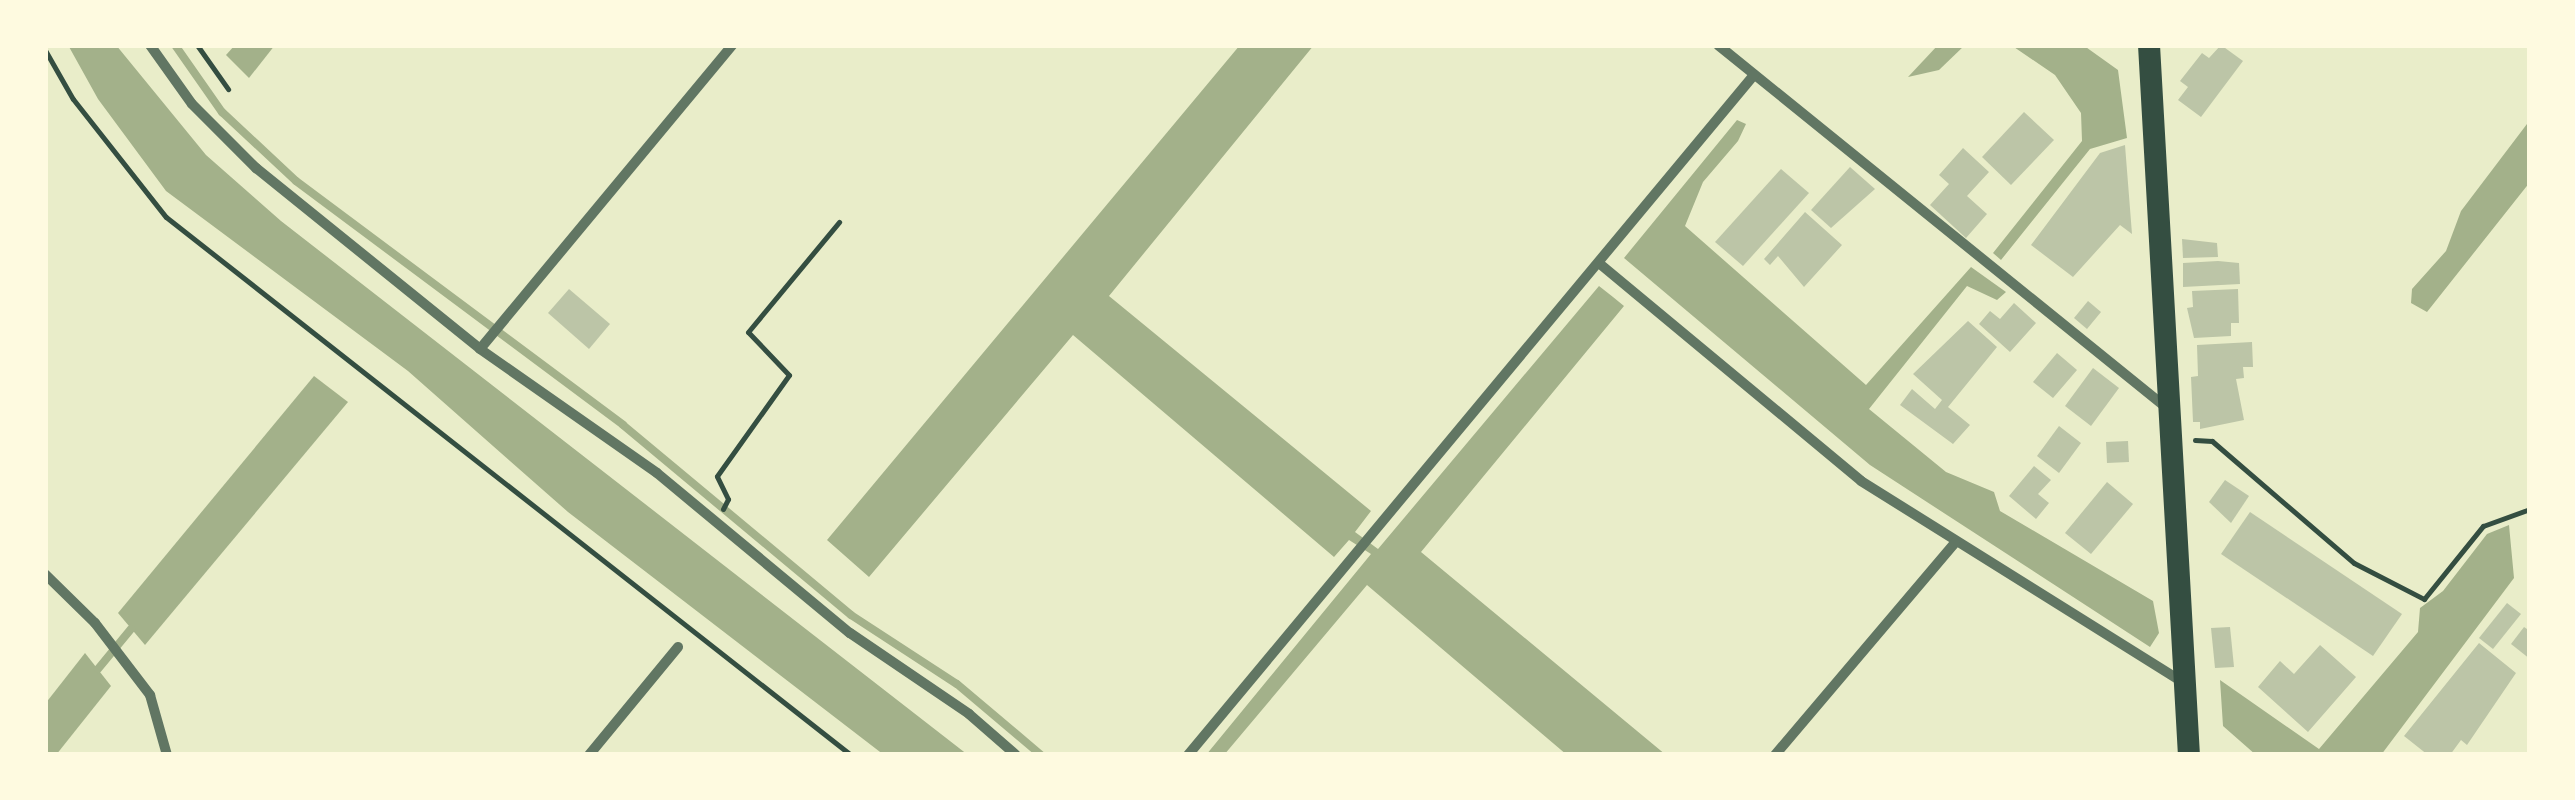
<!DOCTYPE html>
<style>
body{margin:0}
#map{position:relative;width:2575px;height:800px;overflow:hidden;background:#e9edc9;font-family:"IBM Plex Sans",sans-serif}
div>[style]{position:absolute}
.water>*{inset:0;background:#a3b18a}
.stream>*{height:8px;margin:-4px;padding:0 4px;transform-origin:4px;border-radius:4px;background:#a3b18a}
.building>*{inset:0;background:#bcc5a7}
.path>*{height:5px;margin:-2.5px;padding:0 2.5px;transform-origin:2.5px;border-radius:2.5px;background:#344e41}
.minor>*{height:10px;margin:-5px;padding:0 5px;transform-origin:5px;border-radius:5px;background:#617663}
.primary>*{height:22px;margin:-11px;padding:0 11px;transform-origin:11px;border-radius:11px;background:#344e41}
span{translate:-50% -50%;white-space:nowrap;text-align:center;line-height:1.15;-webkit-text-stroke:8px #fefae0;paint-order:stroke}
.frame{position:absolute;inset:0;border:48px solid #fefae0;pointer-events:none}
</style>
<div id="map">
<div class="water">
<div style="clip-path:polygon(68px 45px,116px 45px,206px 155px,281px 221px,968px 755px,884px 755px,568px 512px,408px 371px,166px 191px,98px 99px)"></div>
<div style="clip-path:polygon(235px 45px,275px 45px,249px 78px,226px 55px)"></div>
<div style="clip-path:polygon(1240px 45px,1314px 45px,1109px 296px,1371px 511px,1355px 532px,1378px 549px,1599px 286px,1613px 297px,1624px 306px,1421px 552px,1666px 755px,1567px 755px,1367px 585px,1224px 755px,1206px 755px,1371px 554px,1349px 540px,1334px 557px,1073px 335px,869px 577px,827px 540px)"></div>
<div style="clip-path:polygon(1938px 45px,1965px 45px,1939px 70px,1908px 77px)"></div>
<div style="clip-path:polygon(2011px 45px,2083px 45px,2118px 70px,2127px 138px,2090px 149px,2001px 260px,1993px 253px,2082px 141px,2081px 113px,2055px 75px)"></div>
<div style="clip-path:polygon(1737px 120px,1746px 124px,1738px 141px,1703px 182px,1685px 226px,1866px 385px,1971px 267px,2006px 292px,1997px 300px,1967px 286px,1869px 409px,1946px 472px,1994px 492px,2000px 511px,2153px 601px,2159px 633px,2150px 647px,1870px 465px,1624px 258px)"></div>
<div style="clip-path:polygon(2530px 120px,2530px 182px,2427px 312px,2411px 303px,2412px 289px,2446px 251px,2461px 211px)"></div>
<div style="clip-path:polygon(314px 376px,348px 402px,145px 645px,118px 613px)"></div>
<div style="clip-path:polygon(2509px 525px,2514px 578px,2381px 755px,2256px 755px,2223px 726px,2220px 680px,2319px 749px,2418px 632px,2420px 608px,2443px 591px,2487px 534px)"></div>
<div style="clip-path:polygon(85px 653px,111px 686px,56px 755px,45px 755px,45px 704px)"></div>
</div>
<div class="stream">
<div style="left:175px;top:45px;width:82px;rotate:55deg"></div>
<div style="left:222px;top:112px;width:101px;rotate:43deg"></div>
<div style="left:296px;top:181px;width:408px;rotate:36.7deg"></div>
<div style="left:623px;top:425px;width:297px;rotate:39.8deg"></div>
<div style="left:851px;top:615px;width:126px;rotate:33.1deg"></div>
<div style="left:957px;top:684px;width:110px;rotate:40.2deg"></div>
<div style="left:98px;top:669px;width:52px;rotate:-50.5deg"></div>
</div>
<div class="building">
<div style="clip-path:polygon(2221px 45px,2243px 61px,2201px 117px,2178px 100px,2188px 87px,2180px 81px,2202px 53px,2209px 58px)"></div>
<div style="clip-path:polygon(2024px 112px,2054px 140px,2011px 185px,1982px 157px)"></div>
<div style="clip-path:polygon(2125px 145px,2132px 234px,2120px 225px,2073px 277px,2031px 245px,2100px 153px)"></div>
<div style="clip-path:polygon(1963px 148px,1989px 172px,1967px 196px,1987px 214px,1966px 238px,1930px 205px,1949px 184px,1939px 175px)"></div>
<div style="clip-path:polygon(1850px 167px,1875px 189px,1831px 228px,1811px 210px)"></div>
<div style="clip-path:polygon(1781px 169px,1809px 193px,1743px 266px,1715px 242px)"></div>
<div style="clip-path:polygon(1805px 212px,1842px 245px,1804px 287px,1778px 256px,1770px 265px,1764px 259px)"></div>
<div style="clip-path:polygon(2182px 239px,2217px 243px,2218px 257px,2183px 258px)"></div>
<div style="clip-path:polygon(2218px 261px,2239px 263px,2240px 284px,2183px 287px,2183px 263px)"></div>
<div style="clip-path:polygon(569px 289px,610px 324px,589px 349px,548px 313px)"></div>
<div style="clip-path:polygon(2238px 289px,2239px 323px,2231px 323px,2231px 336px,2194px 338px,2187px 308px,2193px 307px,2192px 291px)"></div>
<div style="clip-path:polygon(2088px 301px,2101px 312px,2087px 329px,2074px 318px)"></div>
<div style="clip-path:polygon(2014px 303px,2036px 323px,2010px 352px,1979px 324px,1990px 311px,2000px 319px)"></div>
<div style="clip-path:polygon(1968px 321px,1997px 347px,1948px 407px,1970px 425px,1953px 444px,1900px 405px,1912px 389px,1935px 409px,1942px 400px,1913px 374px)"></div>
<div style="clip-path:polygon(2252px 342px,2253px 367px,2243px 367px,2244px 378px,2236px 379px,2244px 420px,2200px 429px,2200px 422px,2193px 422px,2191px 377px,2198px 376px,2197px 345px)"></div>
<div style="clip-path:polygon(2057px 353px,2077px 370px,2053px 398px,2033px 382px)"></div>
<div style="clip-path:polygon(2093px 368px,2119px 388px,2091px 426px,2065px 406px)"></div>
<div style="clip-path:polygon(2059px 426px,2081px 443px,2059px 473px,2037px 456px)"></div>
<div style="clip-path:polygon(2128px 441px,2129px 462px,2107px 463px,2106px 442px)"></div>
<div style="clip-path:polygon(2034px 466px,2051px 480px,2038px 494px,2049px 503px,2036px 519px,2009px 496px)"></div>
<div style="clip-path:polygon(2225px 480px,2249px 496px,2231px 523px,2209px 502px)"></div>
<div style="clip-path:polygon(2107px 482px,2133px 504px,2091px 554px,2065px 533px)"></div>
<div style="clip-path:polygon(2250px 512px,2402px 614px,2373px 656px,2221px 554px)"></div>
<div style="clip-path:polygon(2507px 603px,2521px 614px,2493px 649px,2479px 638px)"></div>
<div style="clip-path:polygon(2230px 627px,2234px 667px,2215px 668px,2211px 628px)"></div>
<div style="clip-path:polygon(2524px 627px,2530px 631px,2530px 659px,2511px 644px)"></div>
<div style="clip-path:polygon(2479px 643px,2516px 673px,2467px 745px,2461px 740px,2450px 755px,2428px 755px,2404px 736px)"></div>
<div style="clip-path:polygon(2320px 645px,2356px 677px,2308px 732px,2258px 687px,2280px 661px,2294px 674px)"></div>
</div>
<div class="path">
<div style="left:197px;top:45px;width:54px;rotate:54.8deg"></div>
<div style="left:45px;top:50px;width:56px;rotate:60.3deg"></div>
<div style="left:73px;top:99px;width:150px;rotate:51.8deg"></div>
<div style="left:166px;top:217px;width:871px;rotate:38.15deg"></div>
<div style="left:2195px;top:440px;width:17px;rotate:3deg"></div>
<div style="left:2212px;top:441px;width:187px;rotate:40.7deg"></div>
<div style="left:2354px;top:563px;width:79px;rotate:27.2deg"></div>
<div style="left:2424px;top:599px;width:94px;rotate:-51.1deg"></div>
<div style="left:2483px;top:526px;width:50px;rotate:-19.9deg"></div>
<div style="left:723px;top:509px;width:11px;rotate:-63deg"></div>
<div style="left:728px;top:499px;width:25px;rotate:-116deg"></div>
<div style="left:717px;top:476px;width:124px;rotate:-54.5deg"></div>
<div style="left:789px;top:375px;width:59px;rotate:-133.6deg"></div>
<div style="left:748px;top:332px;width:143px;rotate:-50.4deg"></div>
</div>
<div class="minor">
<div style="left:150px;top:45px;width:72px;rotate:54.6deg"></div>
<div style="left:192px;top:104px;width:91px;rotate:45deg"></div>
<div style="left:256px;top:168px;width:288px;rotate:38.9deg"></div>
<div style="left:480px;top:349px;width:216px;rotate:35deg"></div>
<div style="left:657px;top:473px;width:251px;rotate:39.7deg"></div>
<div style="left:850px;top:633px;width:144px;rotate:34.2deg"></div>
<div style="left:969px;top:714px;width:62px;rotate:41.1deg"></div>
<div style="left:1718px;top:45px;width:579px;rotate:38.97deg"></div>
<div style="left:1600px;top:264px;width:339px;rotate:39.7deg"></div>
<div style="left:1861px;top:481px;width:381px;rotate:32deg"></div>
<div style="left:480px;top:349px;width:395px;rotate:-50.3deg"></div>
<div style="left:45px;top:574px;width:70px;rotate:44.4deg"></div>
<div style="left:95px;top:623px;width:91px;rotate:52.6deg"></div>
<div style="left:150px;top:695px;width:62px;rotate:74.2deg"></div>
<div style="left:589px;top:755px;width:140px;rotate:-50.5deg"></div>
<div style="left:1188px;top:755px;width:885px;rotate:-50.23deg"></div>
<div style="left:1775px;top:755px;width:278px;rotate:-49.7deg"></div>
</div>
<div class="primary">
<div style="left:2149px;top:45px;width:711px;rotate:86.78deg"></div>
</div>
<div class="frame"></div>
</div>
